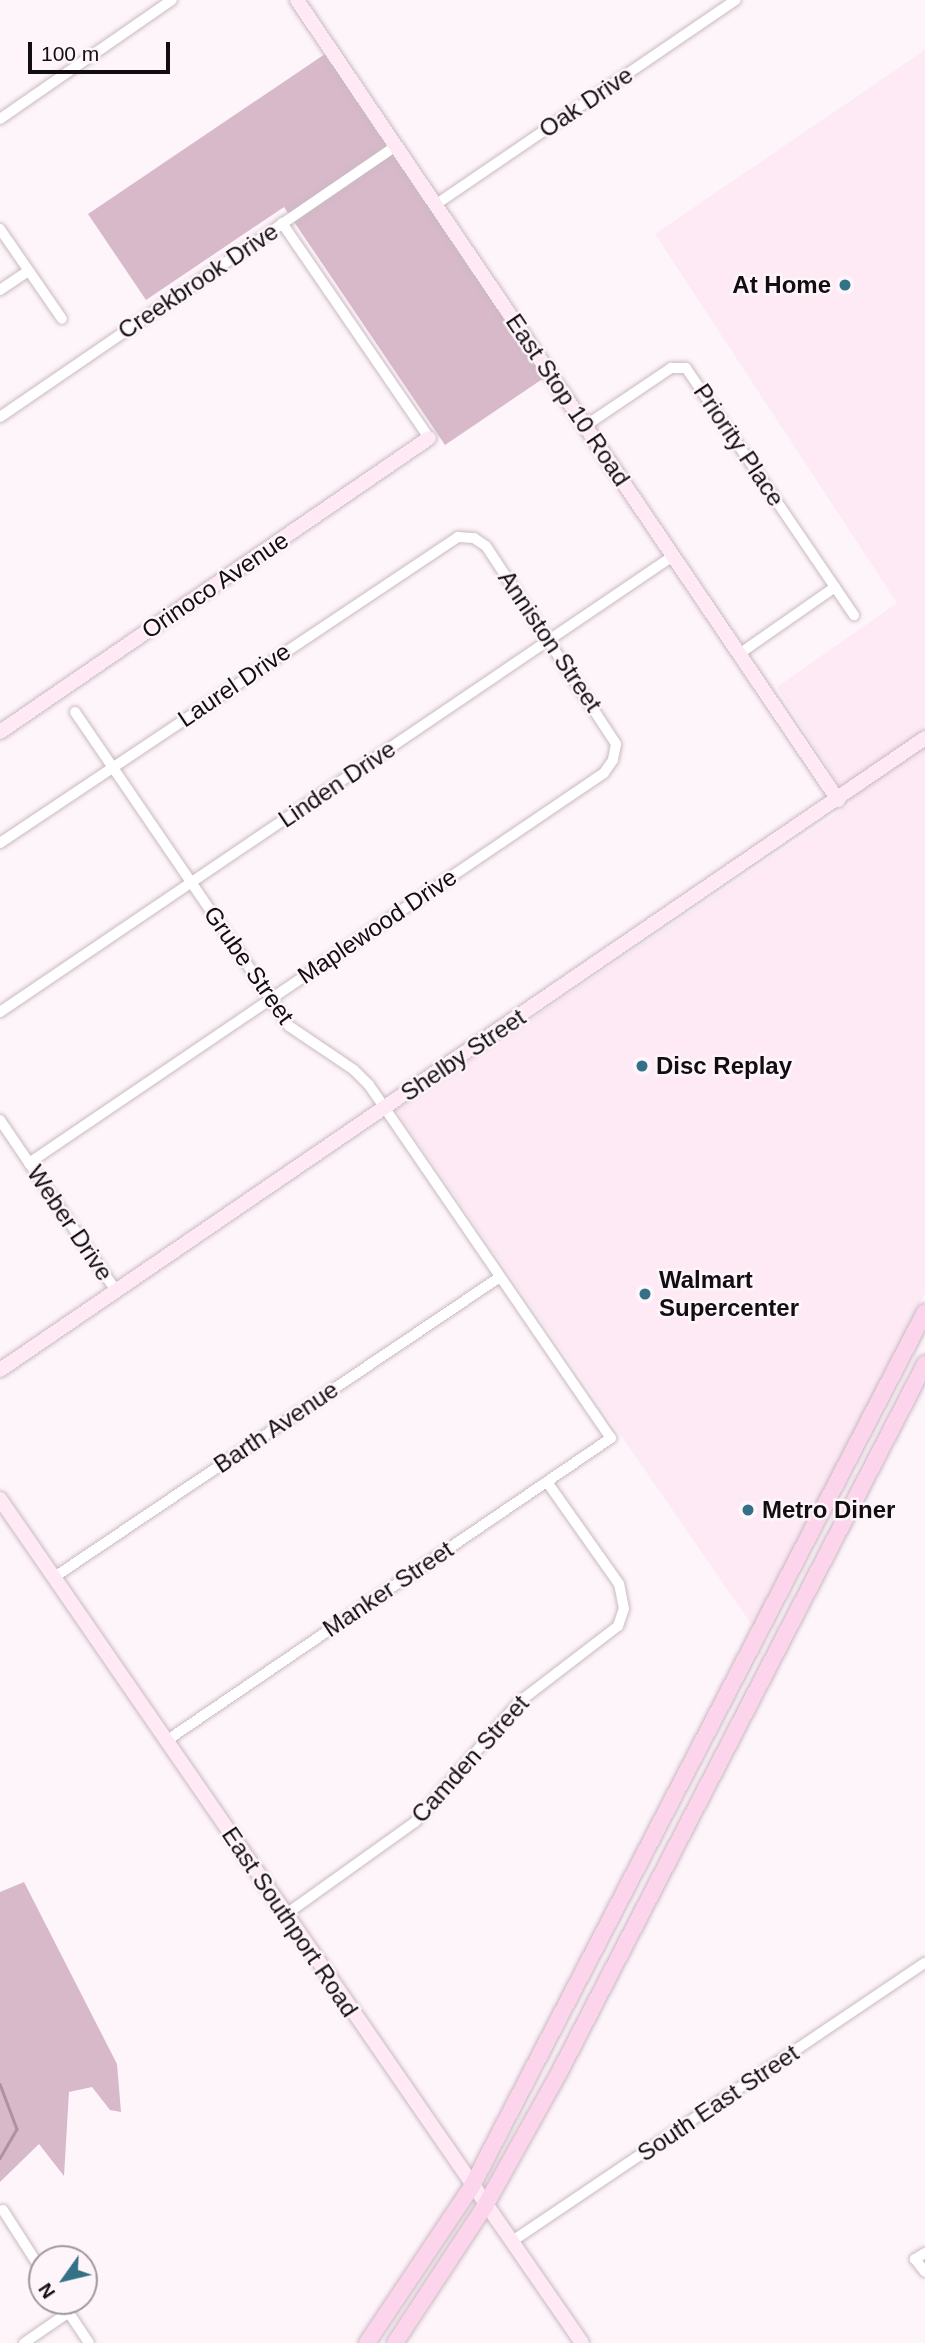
<!DOCTYPE html>
<style>
body{margin:0}
#map{position:relative;width:925px;height:2343px;overflow:hidden;background:#fef5fa;font-family:Arial,sans-serif}
div>[style]{position:absolute}
.built>*{inset:0;background:#fdeaf4}
.forest>*{inset:0;background:#d7b9c9}
.stream>*{height:2.5px;margin:-1.25px;padding:0 1.25px;transform-origin:1.25px;border-radius:1.25px;background:#ae92a1}
.roads{filter:drop-shadow(0 0 2px #c9bac2) drop-shadow(0 0 2px #c9bac2)}
.street>*{height:10px;margin:-5px;padding:0 5px;transform-origin:5px;border-radius:5px;background:#fff}
.secondary>*{height:14px;margin:-7px;padding:0 7px;transform-origin:7px;border-radius:7px;background:#fee9f5}
.primary>*{height:16px;margin:-8px;padding:0 8px;transform-origin:8px;border-radius:8px;background:#fcd4eb}
.dots>*{width:19px;height:19px;translate:-50% -50%;box-sizing:border-box;border:4px solid #fef5fa;border-radius:50%}
span{translate:-50% -50%;white-space:nowrap;text-align:center;line-height:1.15;-webkit-text-stroke:5px #fef5fa;paint-order:stroke}
.street-label{font-size:24px;color:#120d10}
.poi-label{font-size:24px;color:#120d10;font-weight:700}
.right{translate:-100% -50%;text-align:right}
.left{translate:0 -50%;text-align:left}
.north{position:absolute;left:28px;top:2245px;width:70px;height:70px;box-sizing:border-box;background:#fef5fa;border:2px solid #a0989c;border-radius:50%;rotate:236deg;font-size:19px;font-weight:700;line-height:28px;text-align:center;color:#120d10}
.north::after{content:'';display:block;margin:auto;width:24px;height:32px;background:#327186;clip-path:polygon(50% 0,100% 100%,50% 72%,0 100%)}
.scale{position:absolute;left:28px;top:42px;width:142px;height:32px;box-sizing:border-box;border:4px solid #120d10;border-top:0;padding-left:9px;font-size:21px;line-height:24px;white-space:nowrap;color:#120d10;-webkit-text-stroke:5px #fef5fa;paint-order:stroke}
</style>
<div id="map">
<div class="built">
<div style="clip-path:polygon(925px 50px,925px 1293px,754px 1628px,396px 1110px,851px 804px,777px 687px,897px 603px,655px 234px)"></div>
</div>
<div class="forest">
<div style="clip-path:polygon(325px 54px,544px 378px,445px 445px,284px 207px,146px 300px,88px 214px)"></div>
<div style="clip-path:polygon(24px 1882px,117px 2064px,121px 2112px,110px 2110px,92px 2087px,69px 2092px,64px 2176px,39px 2144px,0 2182px,0 1892px)"></div>
</div>
<div class="stream">
<div style="left:0;top:2084px;width:48px;rotate:69.3deg"></div>
<div style="left:17px;top:2129px;width:34px;rotate:120deg"></div>
</div>
<div class="roads">
<div class="street">
<div style="left:0;top:119px;width:209px;rotate:-34.7deg"></div>
<div style="left:435px;top:205px;width:364px;rotate:-34.3deg"></div>
<div style="left:282px;top:223px;width:260px;rotate:55.6deg"></div>
<div style="left:0;top:229px;width:109px;rotate:55.4deg"></div>
<div style="left:0;top:290px;width:34px;rotate:-34deg"></div>
<div style="left:0;top:417px;width:480px;rotate:-34.4deg"></div>
<div style="left:585px;top:426px;width:104px;rotate:-34deg"></div>
<div style="left:671px;top:368px;width:15px"></div>
<div style="left:686px;top:368px;width:299px;rotate:55.8deg"></div>
<div style="left:739px;top:654px;width:117px;rotate:-34.9deg"></div>
<div style="left:75px;top:712px;width:380px;rotate:55.7deg"></div>
<div style="left:289px;top:1026px;width:78px;rotate:34.1deg"></div>
<div style="left:354px;top:1070px;width:21px;rotate:45deg"></div>
<div style="left:369px;top:1085px;width:428px;rotate:55.6deg"></div>
<div style="left:611px;top:1438px;width:538px;rotate:145.75deg"></div>
<div style="left:0;top:843px;width:551px;rotate:-33.75deg"></div>
<div style="left:458px;top:537px;width:16px;rotate:4deg"></div>
<div style="left:474px;top:538px;width:14px;rotate:34deg"></div>
<div style="left:486px;top:546px;width:237px;rotate:56.7deg"></div>
<div style="left:616px;top:744px;width:16px;rotate:101deg"></div>
<div style="left:613px;top:760px;width:16px;rotate:125deg"></div>
<div style="left:604px;top:773px;width:695px;rotate:145.85deg"></div>
<div style="left:0;top:1012px;width:813px;rotate:-34.12deg"></div>
<div style="left:0;top:1120px;width:207px;rotate:55.8deg"></div>
<div style="left:53px;top:1578px;width:539px;rotate:-33.96deg"></div>
<div style="left:285px;top:1915px;width:160px;rotate:-35.6deg"></div>
<div style="left:415px;top:1822px;width:159px;rotate:-49.1deg"></div>
<div style="left:519px;top:1702px;width:125px;rotate:-37.5deg"></div>
<div style="left:618px;top:1626px;width:18px;rotate:-71deg"></div>
<div style="left:624px;top:1609px;width:25px;rotate:-101deg"></div>
<div style="left:619px;top:1584px;width:125px;rotate:-125.2deg"></div>
<div style="left:3px;top:2210px;width:72px;rotate:57.4deg"></div>
<div style="left:511px;top:2242px;width:499px;rotate:-34deg"></div>
<div style="left:925px;top:2253px;width:12px;rotate:149deg"></div>
<div style="left:915px;top:2259px;width:16px;rotate:52deg"></div>
<div style="left:61px;top:2301px;width:50px;rotate:56.3deg"></div>
<div style="left:24px;top:2343px;width:55px;rotate:-34.6deg"></div>
</div>
<div class="secondary">
<div style="left:297px;top:0;width:966px;rotate:55.93deg"></div>
<div style="left:0;top:732px;width:520px;rotate:-34.42deg"></div>
<div style="left:0;top:1370px;width:1120px;rotate:-34.34deg"></div>
<div style="left:0;top:1499px;width:1025px;rotate:55.41deg"></div>
</div>
<div class="primary">
<div style="left:367px;top:2343px;width:189px;rotate:-56.2deg"></div>
<div style="left:472px;top:2186px;width:984px;rotate:-62.6deg"></div>
<div style="left:395px;top:2343px;width:164px;rotate:-56.7deg"></div>
<div style="left:485px;top:2206px;width:154px;rotate:-60.9deg"></div>
<div style="left:560px;top:2071px;width:796px;rotate:-62.69deg"></div>
</div>
</div>
<div class="dots">
<div style="left:845px;top:285px;background:#327186"></div>
<div style="left:642px;top:1066px;background:#327186"></div>
<div style="left:645px;top:1294px;background:#327186"></div>
<div style="left:748px;top:1510px;background:#327186"></div>
</div>
<div class="street-label">
<span style="left:586px;top:102px;rotate:-34deg">Oak Drive</span>
<span style="left:198px;top:281px;rotate:-34deg">Creekbrook Drive</span>
<span style="left:568px;top:400px;rotate:56deg">East Stop 10 Road</span>
<span style="left:739px;top:445px;rotate:56deg">Priority Place</span>
<span style="left:215px;top:585px;rotate:-34deg">Orinoco Avenue</span>
<span style="left:550px;top:641px;rotate:56deg">Anniston Street</span>
<span style="left:234px;top:685px;rotate:-34deg">Laurel Drive</span>
<span style="left:337px;top:784px;rotate:-34deg">Linden Drive</span>
<span style="left:377px;top:926px;rotate:-34deg">Maplewood Drive</span>
<span style="left:249px;top:965px;rotate:55deg">Grube Street</span>
<span style="left:463px;top:1055px;rotate:-34deg">Shelby Street</span>
<span style="left:70px;top:1223px;rotate:56deg">Weber Drive</span>
<span style="left:276px;top:1427px;rotate:-34deg">Barth Avenue</span>
<span style="left:388px;top:1589px;rotate:-34deg">Manker Street</span>
<span style="left:470px;top:1759px;rotate:-48deg">Camden Street</span>
<span style="left:290px;top:1922px;rotate:56deg">East Southport Road</span>
<span style="left:718px;top:2103px;rotate:-34deg">South East Street</span>
</div>
<div class="poi-label">
<span class="right" style="left:831px;top:285px">At Home</span>
<span class="left" style="left:656px;top:1066px">Disc Replay</span>
<span class="left" style="left:659px;top:1294px">Walmart<br>Supercenter</span>
<span class="left" style="left:762px;top:1510px">Metro Diner</span>
</div>
<div class="north">N</div>
<div class="scale">100 m</div>
</div>
